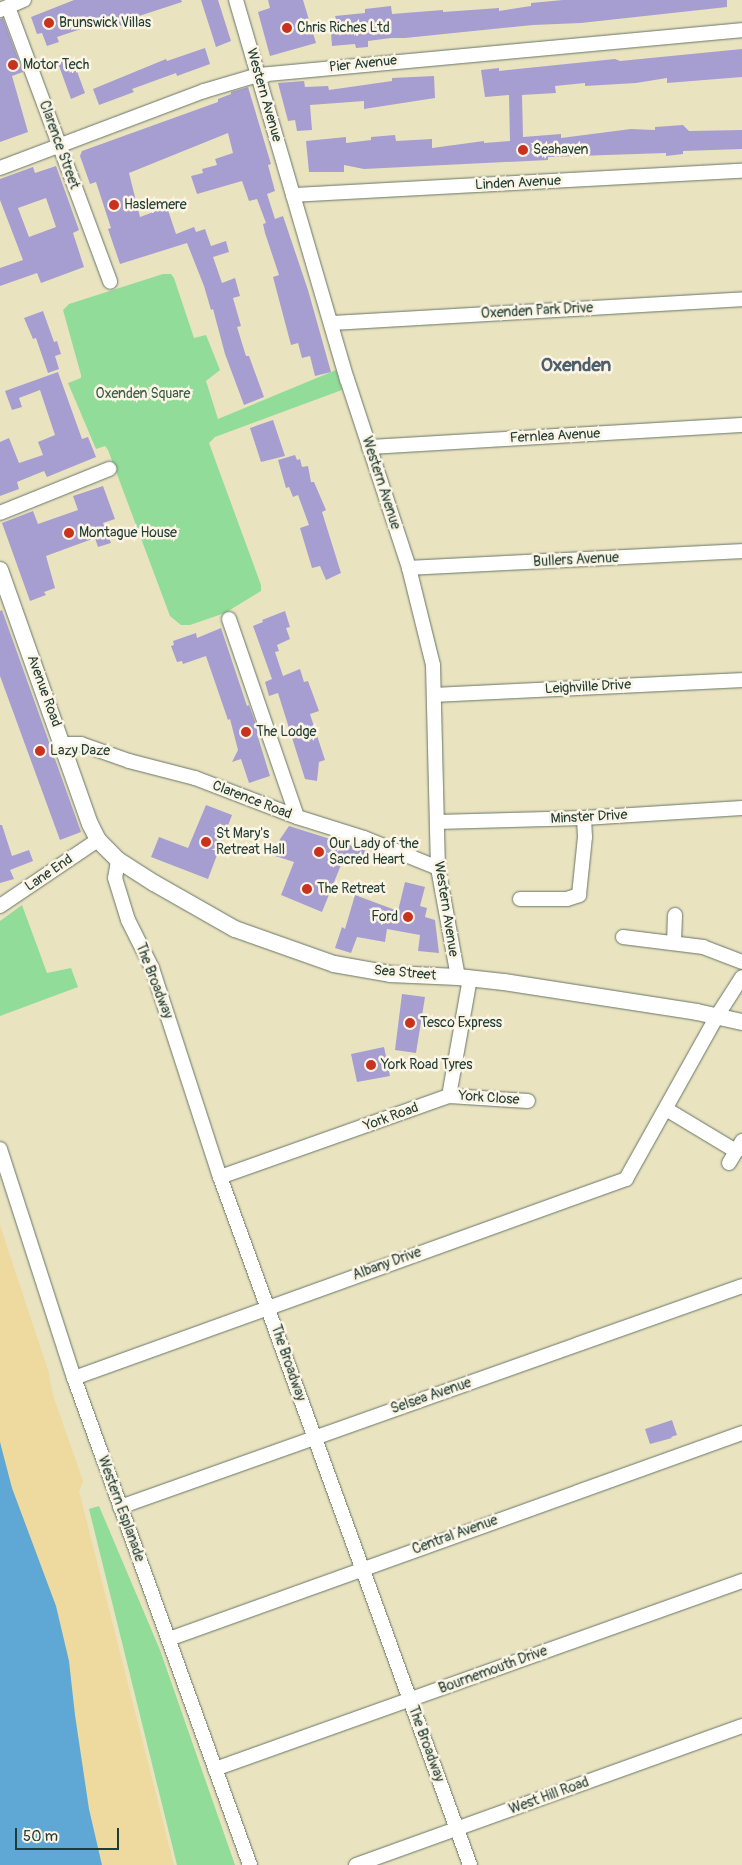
<!DOCTYPE html>
<style>
body{margin:0}
#map{position:relative;width:742px;height:1865px;overflow:hidden;background:#eae3c0;font-family:Pangolin,sans-serif}
div>[style]{position:absolute}
.green>*{inset:0;background:#91dc99}
.sand>*{inset:0;background:#eeda9e}
.water>*{inset:0;background:#5fa8d6}
.building>*{inset:0;background:#a69ed1}
.roads{filter:drop-shadow(0 0 1px #667765) drop-shadow(0 0 1px #667765)}
.minor>*{height:14px;margin:-7px;padding:0 7px;transform-origin:7px;border-radius:7px;background:#fff}
.major>*{height:16px;margin:-8px;padding:0 8px;transform-origin:8px;border-radius:8px;background:#fff}
.dots>*{width:14px;height:14px;translate:-50% -50%;box-sizing:border-box;border:2px solid #fcf5e5;border-radius:50%}
span{translate:-50% -50%;white-space:nowrap;text-align:center;line-height:1.15;-webkit-text-stroke:5px #fcf5e5;paint-order:stroke}
.poi-label{font-size:14px;color:#1f3d34}
.left{translate:0 -50%;text-align:left}
.right{translate:-100% -50%;text-align:right}
.street-label{font-size:14px;color:#1f3d34}
.park-label{font-size:14px;color:#365d48}
.district-label{font-size:19px;color:#4e5f6b;font-weight:700}
.scale{position:absolute;left:15px;top:1828px;width:104px;height:22px;box-sizing:border-box;border:2px solid #1f3d34;border-top:0;padding-left:6px;font-size:15px;line-height:18px;white-space:nowrap;color:#1f3d34;-webkit-text-stroke:4px #fcf5e5;paint-order:stroke}
</style>
<div id="map">
<div class="green">
<div style="clip-path:polygon(163px 274px,171px 274px,174px 278px,194px 338px,206px 335px,220px 370px,206px 381px,218px 419px,336px 370px,342px 390px,215px 437px,209px 443px,261px 585px,261px 591px,225px 613px,190px 625px,181px 625px,170px 616px,108px 450px,105px 446px,96px 449px,68px 383px,81px 378px,81px 375px,63px 310px,69px 304px)"></div>
<div style="clip-path:polygon(22px 905px,47px 973px,71px 968px,78px 987px,0 1016px,0 921px)"></div>
<div style="clip-path:polygon(99px 1506px,160px 1650px,235px 1865px,177px 1865px,89px 1509px)"></div>
</div>
<div class="sand">
<div style="clip-path:polygon(0 1225px,48px 1370px,53px 1395px,83px 1481px,79px 1491px,174px 1865px,76px 1865px,0 1508px)"></div>
</div>
<div class="water">
<div style="clip-path:polygon(0 1442px,12px 1488px,56px 1606px,69px 1661px,75px 1715px,89px 1809px,102px 1865px,0 1865px)"></div>
</div>
<div class="building">
<div style="clip-path:polygon(74px 0,181px 0,182px 2px,136px 17px,137px 19px,120px 26px,117px 17px,57px 37px,59px 42px,47px 46px,42px 33px,37px 34px,31px 17px)"></div>
<div style="clip-path:polygon(201px 0,218px 0,231px 41px,216px 47px)"></div>
<div style="clip-path:polygon(268px 0,303px 0,316px 43px,270px 56px,258px 12px,270px 8px)"></div>
<div style="clip-path:polygon(563px 0,727px 0,727px 7px,581px 23px,533px 25px,405px 38px,391px 38px,368px 41px,368px 47px,356px 48px,355px 44px,332px 46px,330px 19px,336px 19px,335px 16px,365px 13px,365px 9px,391px 6px,392px 14px,443px 10px,443px 12px,499px 8px,499px 11px,531px 6px,531px 3px)"></div>
<div style="clip-path:polygon(3px 18px,23px 72px,12px 76px,28px 132px,0 142px,0 19px)"></div>
<div style="clip-path:polygon(205px 48px,210px 64px,177px 76px,176px 73px,132px 89px,134px 92px,99px 105px,93px 89px,166px 59px,167px 61px)"></div>
<div style="clip-path:polygon(742px 49px,742px 77px,667px 83px,667px 78px,636px 83px,585px 86px,585px 83px,555px 86px,556px 93px,522px 95px,523px 137px,561px 134px,561px 138px,631px 129px,655px 130px,655px 127px,683px 125px,689px 131px,742px 130px,742px 149px,683px 151px,683px 154px,666px 156px,666px 153px,548px 157px,548px 160px,364px 169px,344px 165px,344px 172px,309px 172px,306px 141px,346px 137px,346px 143px,371px 140px,371px 137px,395px 135px,396px 141px,432px 139px,432px 148px,484px 141px,484px 143px,510px 141px,509px 95px,485px 97px,481px 70px,499px 68px,499px 71px,615px 59px,620px 61px)"></div>
<div style="clip-path:polygon(72px 58px,85px 93px,71px 99px,58px 63px)"></div>
<div style="clip-path:polygon(434px 76px,435px 98px,364px 109px,364px 101px,310px 105px,312px 130px,297px 131px,295px 120px,288px 121px,278px 83px,304px 81px,305px 87px,328px 86px,329px 90px,392px 81px,392px 78px)"></div>
<div style="clip-path:polygon(248px 87px,271px 164px,268px 165px,275px 191px,267px 194px,275px 219px,283px 216px,308px 290px,331px 372px,315px 376px,310px 356px,302px 358px,298px 343px,291px 345px,273px 277px,279px 275px,265px 233px,263px 224px,266px 223px,257px 199px,249px 201px,242px 181px,197px 194px,191px 176px,203px 173px,202px 169px,217px 165px,215px 159px,233px 153px,228px 133px,129px 173px,140px 217px,167px 207px,176px 234px,194px 227px,196px 232px,205px 229px,211px 246px,226px 241px,229px 252px,213px 257px,222px 283px,235px 278px,240px 296px,233px 298px,241px 326px,237px 327px,246px 356px,249px 356px,264px 397px,244px 405px,225px 354px,213px 309px,211px 310px,204px 286px,187px 243px,120px 264px,108px 229px,111px 228px,96px 182px,90px 184px,80px 156px,82px 151px,218px 102px,218px 99px,231px 94px,231px 92px)"></div>
<div style="clip-path:polygon(evenodd,56px 166px,79px 230px,73px 233px,84px 267px,41px 283px,37px 273px,0 286px,0 268px,23px 260px,0 200px,0 179px,33px 167px,35px 173px,56px 166px,46px 198px,56px 227px,29px 237px,18px 208px,46px 198px)"></div>
<div style="clip-path:polygon(43px 311px,54px 342px,57px 341px,61px 354px,55px 356px,59px 369px,48px 373px,36px 338px,33px 339px,24px 318px)"></div>
<div style="clip-path:polygon(58px 372px,82px 439px,88px 437px,96px 457px,47px 477px,44px 471px,17px 482px,19px 489px,0 496px,0 442px,9px 438px,19px 463px,43px 455px,38px 442px,55px 435px,40px 390px,19px 398px,22px 407px,12px 410px,5px 391px)"></div>
<div style="clip-path:polygon(273px 420px,285px 456px,261px 462px,250px 428px)"></div>
<div style="clip-path:polygon(295px 455px,297px 460px,300px 459px,302px 467px,308px 466px,311px 482px,314px 482px,326px 510px,322px 512px,341px 573px,326px 580px,320px 566px,312px 568px,300px 528px,309px 525px,298px 495px,293px 497px,289px 487px,286px 488px,278px 460px)"></div>
<div style="clip-path:polygon(103px 486px,115px 519px,103px 523px,111px 543px,98px 547px,95px 538px,46px 556px,55px 588px,44px 592px,46px 595px,30px 601px,2px 523px,33px 511px,38px 524px,78px 510px,73px 496px)"></div>
<div style="clip-path:polygon(2px 610px,81px 832px,60px 840px,0 676px,0 611px)"></div>
<div style="clip-path:polygon(285px 611px,290px 627px,286px 628px,290px 639px,277px 645px,279px 651px,275px 652px,283px 676px,300px 669px,304px 682px,308px 681px,319px 711px,310px 714px,325px 760px,319px 762px,317px 781px,305px 779px,278px 693px,269px 696px,265px 682px,272px 679px,253px 626px,263px 622px,262px 620px)"></div>
<div style="clip-path:polygon(221px 628px,247px 706px,249px 705px,259px 733px,257px 734px,270px 776px,249px 783px,241px 759px,232px 762px,238px 750px,230px 719px,228px 720px,206px 656px,183px 664px,182px 661px,177px 662px,171px 646px,174px 645px,173px 641px,196px 633px,197px 638px)"></div>
<div style="clip-path:polygon(206px 805px,232px 815px,208px 879px,151px 857px,159px 837px,188px 848px)"></div>
<div style="clip-path:polygon(0 825px,2px 825px,12px 856px,29px 850px,33px 861px,10px 870px,14px 879px,0 883px)"></div>
<div style="clip-path:polygon(289px 826px,365px 850px,362px 860px,345px 855px,322px 912px,281px 895px,294px 862px,272px 855px,276px 845px)"></div>
<div style="clip-path:polygon(405px 882px,425px 887px,420px 906px,427px 908px,425px 917px,435px 920px,439px 953px,418px 951px,420px 935px,387px 929px,385px 942px,357px 937px,351px 953px,335px 948px,342px 927px,345px 929px,355px 895px,398px 911px)"></div>
<div style="clip-path:polygon(402px 994px,425px 997px,416px 1053px,395px 1050px)"></div>
<div style="clip-path:polygon(384px 1047px,390px 1076px,357px 1082px,351px 1054px)"></div>
<div style="clip-path:polygon(672px 1420px,677px 1435px,671px 1437px,672px 1438px,650px 1444px,645px 1429px)"></div>
</div>
<div class="roads">
<div class="minor">
<div style="left:236px;top:0;width:395px;rotate:73.7deg"></div>
<div style="left:347px;top:379px;width:199px;rotate:71.8deg"></div>
<div style="left:409px;top:568px;width:100px;rotate:76.1deg"></div>
<div style="left:433px;top:665px;width:203px;rotate:88.6deg"></div>
<div style="left:438px;top:868px;width:111px;rotate:79.6deg"></div>
<div style="left:8px;top:7px;width:293px;rotate:69.6deg"></div>
<div style="left:0;top:10px;width:26px;rotate:-23deg"></div>
<div style="left:0;top:168px;width:218px;rotate:-20.7deg"></div>
<div style="left:204px;top:91px;width:56px;rotate:-16.5deg"></div>
<div style="left:258px;top:75px;width:486px;rotate:-5.3deg"></div>
<div style="left:293px;top:195px;width:450px;rotate:-3.1deg"></div>
<div style="left:331px;top:323px;width:412px;rotate:-3.3deg"></div>
<div style="left:369px;top:447px;width:374px;rotate:-3.4deg"></div>
<div style="left:0;top:513px;width:118px;rotate:-22deg"></div>
<div style="left:409px;top:568px;width:333px;rotate:-2.9deg"></div>
<div style="left:229px;top:619px;width:209px;rotate:71deg"></div>
<div style="left:435px;top:695px;width:307px;rotate:-2.8deg"></div>
<div style="left:63px;top:744px;width:18px"></div>
<div style="left:81px;top:744px;width:51px;rotate:19.5deg"></div>
<div style="left:129px;top:761px;width:68px;rotate:14.4deg"></div>
<div style="left:195px;top:778px;width:109px;rotate:20.9deg"></div>
<div style="left:297px;top:817px;width:70px;rotate:17.4deg"></div>
<div style="left:364px;top:838px;width:80px;rotate:22.1deg"></div>
<div style="left:437px;top:822px;width:147px;rotate:-1.6deg"></div>
<div style="left:584px;top:818px;width:158px;rotate:-3.6deg"></div>
<div style="left:118px;top:860px;width:18px;rotate:99deg"></div>
<div style="left:115px;top:878px;width:44px;rotate:72.8deg"></div>
<div style="left:128px;top:920px;width:54px;rotate:63.4deg"></div>
<div style="left:152px;top:968px;width:220px;rotate:72deg"></div>
<div style="left:220px;top:1177px;width:732px;rotate:70.03deg"></div>
<div style="left:520px;top:899px;width:47px"></div>
<div style="left:567px;top:899px;width:13px;rotate:-18deg"></div>
<div style="left:579px;top:895px;width:58px;rotate:-84.1deg"></div>
<div style="left:585px;top:837px;width:19px;rotate:-93deg"></div>
<div style="left:0;top:906px;width:118px;rotate:-34deg"></div>
<div style="left:623px;top:937px;width:81px;rotate:7.1deg"></div>
<div style="left:703px;top:947px;width:42px;rotate:21deg"></div>
<div style="left:674px;top:943px;width:28px;rotate:-88deg"></div>
<div style="left:449px;top:1096px;width:79px;rotate:3.6deg"></div>
<div style="left:666px;top:1109px;width:82px;rotate:31deg"></div>
<div style="left:0;top:1149px;width:241px;rotate:72.1deg"></div>
<div style="left:74px;top:1378px;width:518px;rotate:70.13deg"></div>
<div style="left:729px;top:1163px;width:26px;rotate:-59deg"></div>
<div style="left:220px;top:1177px;width:243px;rotate:-19.5deg"></div>
<div style="left:449px;top:1096px;width:120px;rotate:-79.9deg"></div>
<div style="left:74px;top:1378px;width:587px;rotate:-19.82deg"></div>
<div style="left:626px;top:1179px;width:187px;rotate:-60.8deg"></div>
<div style="left:717px;top:1016px;width:46px;rotate:-57.3deg"></div>
<div style="left:120px;top:1507px;width:660px;rotate:-19.56deg"></div>
<div style="left:169px;top:1639px;width:609px;rotate:-19.77deg"></div>
<div style="left:215px;top:1769px;width:560px;rotate:-19.63deg"></div>
<div style="left:356px;top:1865px;width:410px;rotate:-19.8deg"></div>
</div>
<div class="major">
<div style="left:0;top:570px;width:269px;rotate:70.5deg"></div>
<div style="left:90px;top:824px;width:18px;rotate:63deg"></div>
<div style="left:98px;top:840px;width:28px;rotate:45deg"></div>
<div style="left:118px;top:860px;width:43px;rotate:32.6deg"></div>
<div style="left:154px;top:883px;width:93px;rotate:29.6deg"></div>
<div style="left:235px;top:929px;width:105px;rotate:19.5deg"></div>
<div style="left:334px;top:964px;width:57px;rotate:10.1deg"></div>
<div style="left:390px;top:974px;width:68px;rotate:2.5deg"></div>
<div style="left:458px;top:977px;width:46px;rotate:6.2deg"></div>
<div style="left:504px;top:982px;width:195px;rotate:8.8deg"></div>
<div style="left:697px;top:1012px;width:46px;rotate:12.5deg"></div>
</div>
</div>
<div class="dots">
<div style="left:49px;top:23px;background:#c8321e"></div>
<div style="left:287px;top:28px;background:#c8321e"></div>
<div style="left:13px;top:65px;background:#c8321e"></div>
<div style="left:523px;top:150px;background:#c8321e"></div>
<div style="left:114px;top:205px;background:#c8321e"></div>
<div style="left:69px;top:533px;background:#c8321e"></div>
<div style="left:246px;top:732px;background:#c8321e"></div>
<div style="left:40px;top:751px;background:#c8321e"></div>
<div style="left:206px;top:842px;background:#c8321e"></div>
<div style="left:319px;top:852px;background:#c8321e"></div>
<div style="left:307px;top:889px;background:#c8321e"></div>
<div style="left:408px;top:917px;background:#c8321e"></div>
<div style="left:410px;top:1023px;background:#c8321e"></div>
<div style="left:371px;top:1065px;background:#c8321e"></div>
</div>
<div class="poi-label">
<span class="left" style="left:59px;top:23px">Brunswick Villas</span>
<span class="left" style="left:297px;top:28px">Chris Riches Ltd</span>
<span class="left" style="left:23px;top:65px">Motor Tech</span>
<span class="left" style="left:533px;top:150px">Seahaven</span>
<span class="left" style="left:124px;top:205px">Haslemere</span>
<span class="left" style="left:79px;top:533px">Montague House</span>
<span class="left" style="left:256px;top:732px">The Lodge</span>
<span class="left" style="left:50px;top:751px">Lazy Daze</span>
<span class="left" style="left:216px;top:842px">St Mary's<br>Retreat Hall</span>
<span class="left" style="left:329px;top:852px">Our Lady of the<br>Sacred Heart</span>
<span class="left" style="left:317px;top:889px">The Retreat</span>
<span class="right" style="left:398px;top:917px">Ford</span>
<span class="left" style="left:420px;top:1023px">Tesco Express</span>
<span class="left" style="left:381px;top:1065px">York Road Tyres</span>
</div>
<div class="street-label">
<span style="left:363px;top:64px;rotate:-6deg">Pier Avenue</span>
<span style="left:264px;top:95px;rotate:74deg">Western Avenue</span>
<span style="left:59px;top:145px;rotate:70deg">Clarence Street</span>
<span style="left:518px;top:183px;rotate:-3deg">Linden Avenue</span>
<span style="left:537px;top:311px;rotate:-3deg">Oxenden Park Drive</span>
<span style="left:555px;top:436px;rotate:-3deg">Fernlea Avenue</span>
<span style="left:381px;top:483px;rotate:72deg">Western Avenue</span>
<span style="left:576px;top:560px;rotate:-3deg">Bullers Avenue</span>
<span style="left:588px;top:687px;rotate:-3deg">Leighville Drive</span>
<span style="left:44px;top:691px;rotate:70deg">Avenue Road</span>
<span style="left:252px;top:800px;rotate:21deg">Clarence Road</span>
<span style="left:589px;top:817px;rotate:-3deg">Minster Drive</span>
<span style="left:49px;top:873px;rotate:-34deg">Lane End</span>
<span style="left:446px;top:909px;rotate:81deg">Western Avenue</span>
<span style="left:405px;top:973px;rotate:5deg">Sea Street</span>
<span style="left:154px;top:981px;rotate:69deg">The Broadway</span>
<span style="left:489px;top:1098px;rotate:4deg">York Close</span>
<span style="left:391px;top:1117px;rotate:-20deg">York Road</span>
<span style="left:387px;top:1264px;rotate:-20deg">Albany Drive</span>
<span style="left:288px;top:1363px;rotate:71deg">The Broadway</span>
<span style="left:431px;top:1396px;rotate:-19deg">Selsea Avenue</span>
<span style="left:121px;top:1509px;rotate:70deg">Western Esplanade</span>
<span style="left:455px;top:1535px;rotate:-20deg">Central Avenue</span>
<span style="left:493px;top:1670px;rotate:-20deg">Bournemouth Drive</span>
<span style="left:426px;top:1744px;rotate:70deg">The Broadway</span>
<span style="left:549px;top:1796px;rotate:-20deg">West Hill Road</span>
</div>
<div class="park-label">
<span style="left:143px;top:394px">Oxenden Square</span>
</div>
<div class="district-label">
<span style="left:576px;top:366px">Oxenden</span>
</div>
<div class="scale">50 m</div>
</div>
